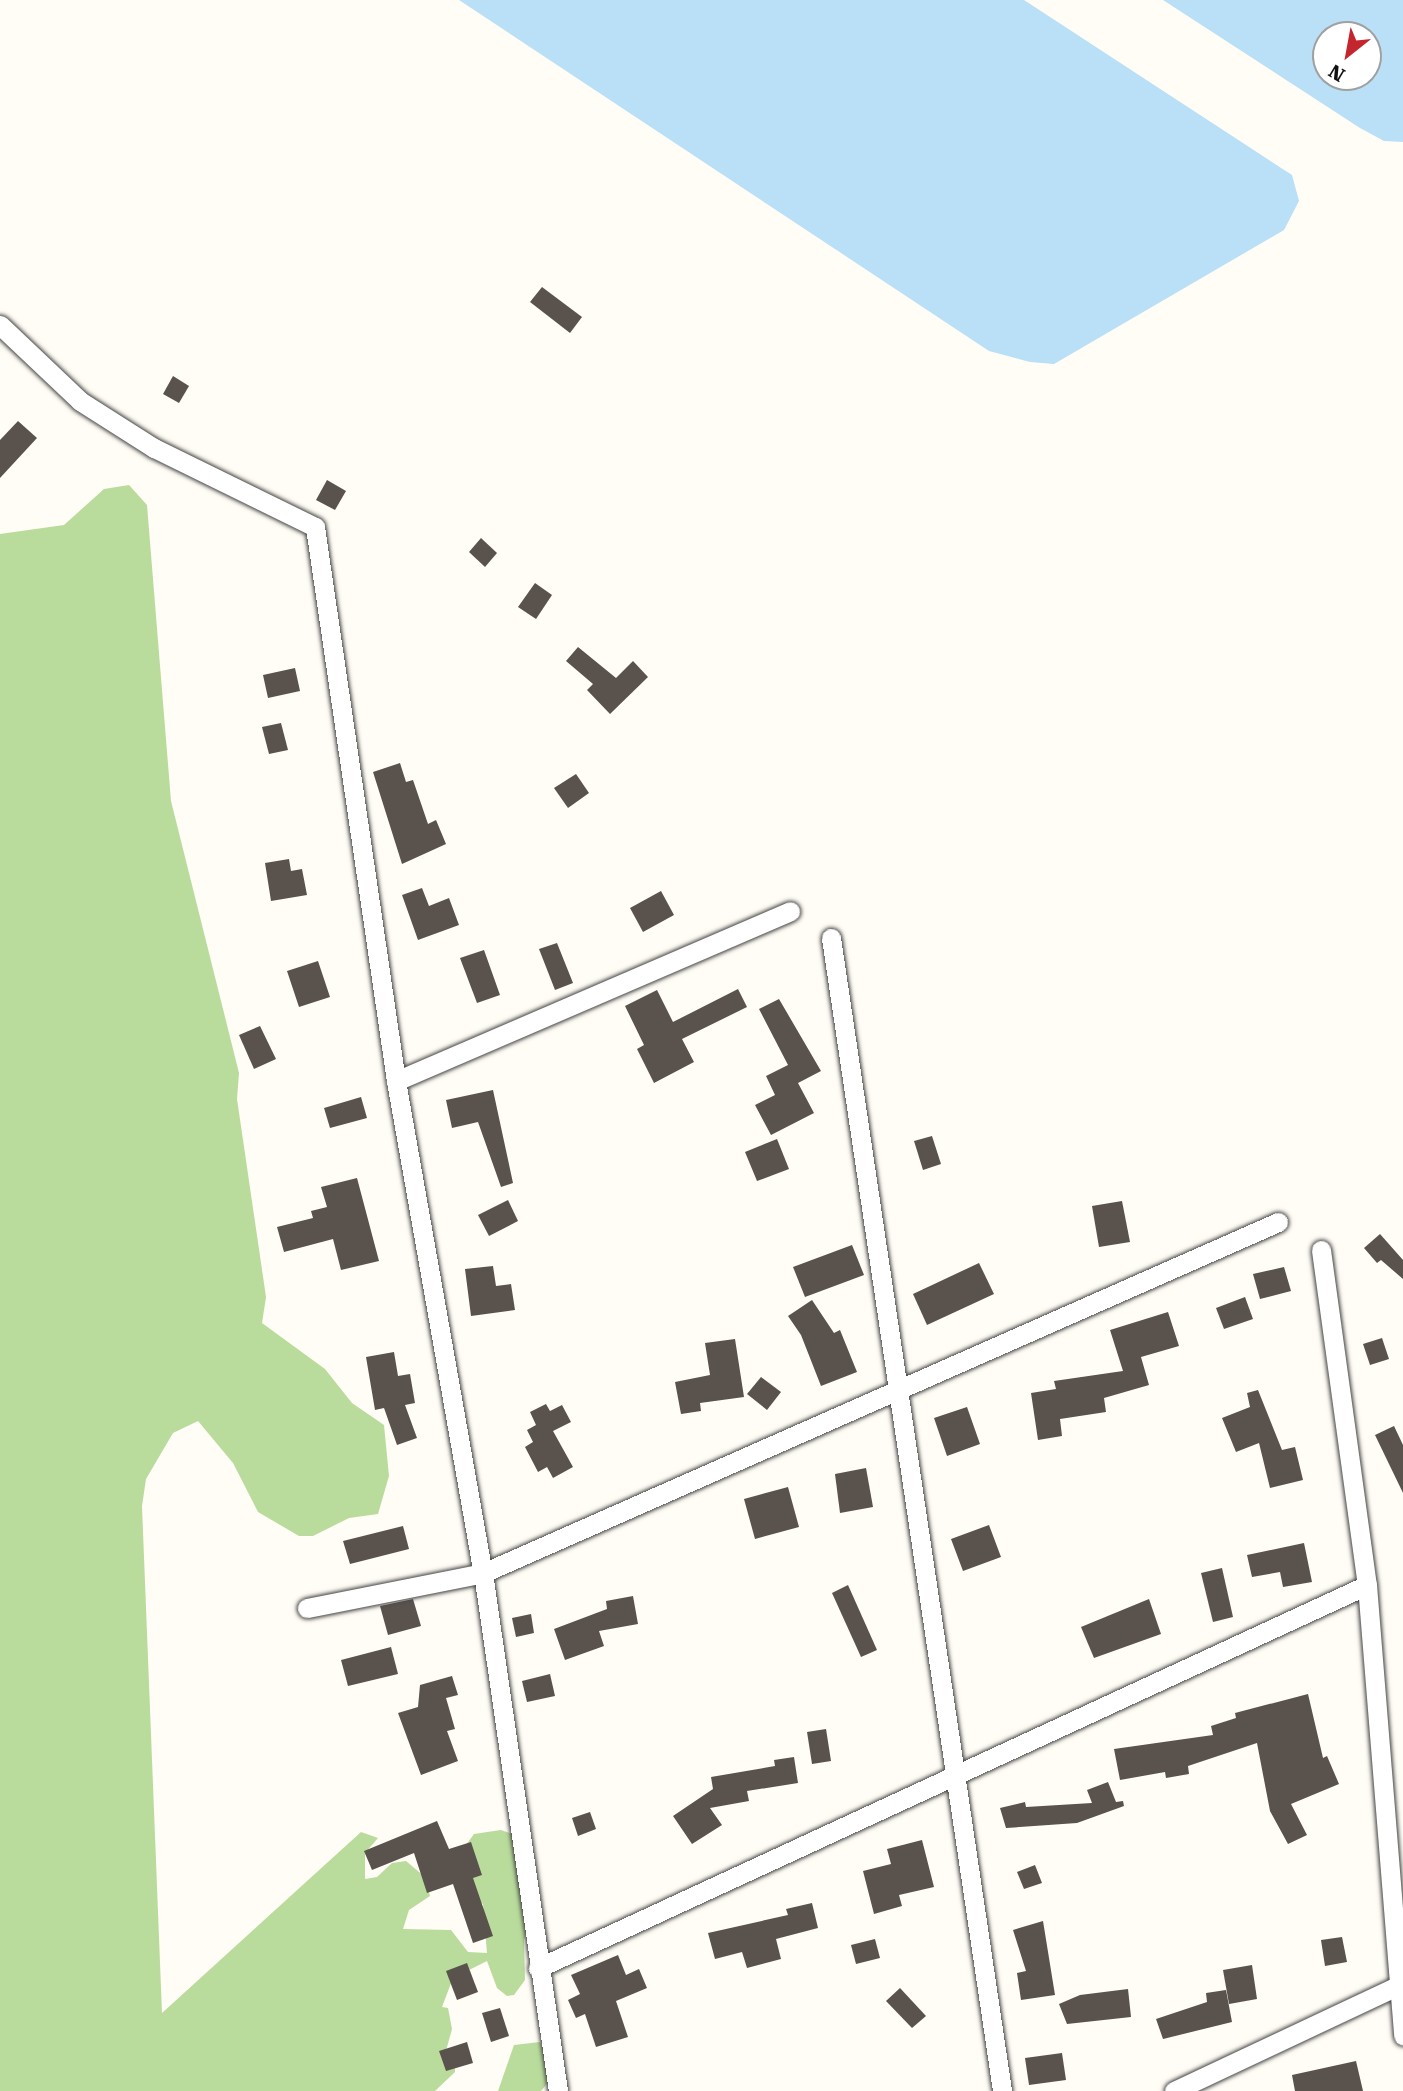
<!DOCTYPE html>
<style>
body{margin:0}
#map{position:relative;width:1403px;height:2091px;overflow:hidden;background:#fffdf5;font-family:"Roboto Serif",serif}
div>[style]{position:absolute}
.forest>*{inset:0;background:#b9dc9c}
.water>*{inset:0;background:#b9e0f7}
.building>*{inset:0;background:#5a524d}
.roads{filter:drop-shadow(0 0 2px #444) drop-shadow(0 0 2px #444)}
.minor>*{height:19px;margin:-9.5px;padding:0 9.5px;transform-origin:9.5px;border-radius:9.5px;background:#fff}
span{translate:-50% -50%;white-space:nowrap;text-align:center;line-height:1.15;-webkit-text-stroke:7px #fff;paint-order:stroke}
.north{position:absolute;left:1312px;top:21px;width:70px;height:70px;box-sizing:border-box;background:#fff;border:2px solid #a0a0a0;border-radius:50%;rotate:211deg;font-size:19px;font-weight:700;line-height:28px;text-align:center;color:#111}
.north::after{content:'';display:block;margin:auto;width:24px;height:32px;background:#c4262e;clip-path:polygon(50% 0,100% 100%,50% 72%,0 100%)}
</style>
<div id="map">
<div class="forest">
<div style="clip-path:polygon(129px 485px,147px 505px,171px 801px,239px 1073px,237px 1099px,266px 1297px,262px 1323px,325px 1369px,352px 1403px,384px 1425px,389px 1476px,378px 1514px,349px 1518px,313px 1536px,299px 1536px,258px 1512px,233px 1463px,198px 1421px,173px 1433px,146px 1479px,142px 1506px,162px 2013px,361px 1832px,378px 1838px,365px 1853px,365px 1879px,377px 1877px,392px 1863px,406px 1861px,425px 1877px,430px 1896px,409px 1910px,403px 1929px,451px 1930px,468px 1952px,487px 1953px,483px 1904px,473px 1895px,463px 1849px,474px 1834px,501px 1830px,512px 1834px,529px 1928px,524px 1940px,525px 1980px,514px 1995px,507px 1996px,497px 1988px,487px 1961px,453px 1978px,442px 2007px,448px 2008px,452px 2029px,444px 2058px,455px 2065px,455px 2072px,435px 2091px,0 2091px,0 534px,64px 525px,104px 489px)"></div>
<div style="clip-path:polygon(540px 2042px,551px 2067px,550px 2080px,541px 2091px,498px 2091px,514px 2045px)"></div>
</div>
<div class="water">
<div style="clip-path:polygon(459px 0,1024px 0,1292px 175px,1299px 201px,1284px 230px,1054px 364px,1030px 362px,989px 351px)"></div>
<div style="clip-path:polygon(evenodd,1163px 0,1403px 0,1403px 142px,1384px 141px,1360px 128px,1163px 0,1368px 35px,1368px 77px,1326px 77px,1326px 35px,1368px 35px)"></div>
</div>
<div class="building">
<div style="clip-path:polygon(542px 287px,582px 317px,570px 333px,530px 302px)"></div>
<div style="clip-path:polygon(173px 376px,189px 386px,179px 403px,163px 394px)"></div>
<div style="clip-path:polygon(18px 421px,37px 438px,0 478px,0 440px)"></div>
<div style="clip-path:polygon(327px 480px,346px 491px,335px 510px,316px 500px)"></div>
<div style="clip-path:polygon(481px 538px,497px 553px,485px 567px,469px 552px)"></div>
<div style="clip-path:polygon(535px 583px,552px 595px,536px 619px,518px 607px)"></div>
<div style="clip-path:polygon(578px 647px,616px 678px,633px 661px,648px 677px,610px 714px,587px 690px,593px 684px,566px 661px)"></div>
<div style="clip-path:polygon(295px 668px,300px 691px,268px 698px,263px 675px)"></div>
<div style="clip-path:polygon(281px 723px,288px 750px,269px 754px,262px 727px)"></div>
<div style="clip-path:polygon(400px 763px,406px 782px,413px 780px,428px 824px,436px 820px,446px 844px,402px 864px,373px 772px)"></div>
<div style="clip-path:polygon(576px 774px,589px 793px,568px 808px,554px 788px)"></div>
<div style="clip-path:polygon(289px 859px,291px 871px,302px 869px,307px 895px,271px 901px,265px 863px)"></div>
<div style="clip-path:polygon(422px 888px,429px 906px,449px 898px,459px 925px,418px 940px,402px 895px)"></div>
<div style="clip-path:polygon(661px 891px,674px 915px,643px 932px,630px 908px)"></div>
<div style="clip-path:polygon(557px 943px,573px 983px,555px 990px,539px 949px)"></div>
<div style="clip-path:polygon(484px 950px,500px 995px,477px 1003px,460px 958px)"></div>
<div style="clip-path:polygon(318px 961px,330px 997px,299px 1007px,287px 971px)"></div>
<div style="clip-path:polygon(738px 989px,747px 1007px,682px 1039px,694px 1062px,654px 1083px,637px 1049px,644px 1045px,625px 1006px,657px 990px,673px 1022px)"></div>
<div style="clip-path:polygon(779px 999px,821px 1071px,798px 1083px,814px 1113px,771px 1135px,755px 1105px,775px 1095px,766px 1076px,788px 1065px,759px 1009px)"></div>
<div style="clip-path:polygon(260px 1026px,276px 1059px,254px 1069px,239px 1035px)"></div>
<div style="clip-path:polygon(493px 1090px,513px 1183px,501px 1187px,478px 1122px,452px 1128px,446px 1100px)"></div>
<div style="clip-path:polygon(361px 1097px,367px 1118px,330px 1128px,324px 1108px)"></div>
<div style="clip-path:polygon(932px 1136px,941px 1164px,923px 1170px,914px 1141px)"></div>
<div style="clip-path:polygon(777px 1139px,789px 1169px,757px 1181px,745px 1152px)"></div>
<div style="clip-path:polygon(357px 1178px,379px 1261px,341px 1270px,333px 1239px,284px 1252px,277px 1227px,313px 1218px,311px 1211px,327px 1207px,321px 1187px)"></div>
<div style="clip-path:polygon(508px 1200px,518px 1221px,489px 1236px,478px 1215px)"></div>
<div style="clip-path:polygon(1122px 1201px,1130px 1242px,1099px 1247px,1092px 1206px)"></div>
<div style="clip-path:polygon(1380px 1234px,1403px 1260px,1403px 1279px,1381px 1260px,1377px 1263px,1364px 1248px)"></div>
<div style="clip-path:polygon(852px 1245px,864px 1275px,805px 1297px,793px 1267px)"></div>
<div style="clip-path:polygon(979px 1263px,994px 1294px,927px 1325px,913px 1294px)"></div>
<div style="clip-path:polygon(493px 1266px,496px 1286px,511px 1284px,515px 1310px,471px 1316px,465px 1269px)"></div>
<div style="clip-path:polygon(1284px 1267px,1291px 1291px,1260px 1299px,1253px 1274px)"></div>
<div style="clip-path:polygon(1245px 1297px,1253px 1319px,1224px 1329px,1216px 1308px)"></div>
<div style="clip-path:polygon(812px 1300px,834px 1333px,840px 1330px,857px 1372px,821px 1386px,801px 1335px,788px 1316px)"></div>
<div style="clip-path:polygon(1168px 1312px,1179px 1346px,1141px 1357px,1149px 1385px,1104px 1398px,1106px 1412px,1060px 1419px,1062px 1436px,1038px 1440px,1031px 1393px,1056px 1389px,1054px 1381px,1123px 1371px,1110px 1330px)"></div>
<div style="clip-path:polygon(1382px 1338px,1389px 1359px,1370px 1365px,1363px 1344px)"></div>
<div style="clip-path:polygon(735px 1339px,744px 1397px,700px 1403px,701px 1411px,681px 1414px,675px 1382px,710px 1375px,705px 1343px)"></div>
<div style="clip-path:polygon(394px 1352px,398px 1376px,410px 1374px,415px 1403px,405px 1405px,417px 1438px,397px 1445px,384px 1408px,375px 1410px,366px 1357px)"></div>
<div style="clip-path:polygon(761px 1377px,781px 1392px,767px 1410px,747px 1394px)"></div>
<div style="clip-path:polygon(1258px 1390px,1282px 1450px,1295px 1447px,1303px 1480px,1270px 1488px,1259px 1443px,1236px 1452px,1222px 1418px,1250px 1407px,1247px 1393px)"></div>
<div style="clip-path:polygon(546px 1404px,550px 1411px,562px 1405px,571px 1422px,553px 1431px,573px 1467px,553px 1478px,547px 1467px,538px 1472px,525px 1447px,533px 1442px,527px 1430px,536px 1425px,530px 1412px)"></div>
<div style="clip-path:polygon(967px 1407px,980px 1444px,947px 1456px,934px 1418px)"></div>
<div style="clip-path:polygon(1394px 1426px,1403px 1445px,1403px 1493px,1375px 1435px)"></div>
<div style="clip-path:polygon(866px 1468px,873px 1507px,840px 1513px,835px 1474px)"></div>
<div style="clip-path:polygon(788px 1487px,799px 1527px,755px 1539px,744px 1499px)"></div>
<div style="clip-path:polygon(989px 1525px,1001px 1557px,963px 1571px,951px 1539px)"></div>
<div style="clip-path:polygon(403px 1526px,409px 1549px,350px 1564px,343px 1541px)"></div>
<div style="clip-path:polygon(1304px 1543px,1312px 1582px,1283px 1587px,1280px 1572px,1252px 1577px,1247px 1555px)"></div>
<div style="clip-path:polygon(1222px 1568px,1233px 1617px,1213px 1622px,1201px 1573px)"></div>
<div style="clip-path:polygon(848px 1585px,877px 1650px,861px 1657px,832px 1593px)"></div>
<div style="clip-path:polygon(633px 1596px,638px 1624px,599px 1631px,604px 1646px,565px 1660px,554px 1629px,607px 1609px,606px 1601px)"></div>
<div style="clip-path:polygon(413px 1599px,421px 1626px,388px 1635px,380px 1606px)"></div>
<div style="clip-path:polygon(1149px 1599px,1161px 1634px,1094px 1658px,1081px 1627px)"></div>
<div style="clip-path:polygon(531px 1614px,534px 1633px,516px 1637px,512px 1618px)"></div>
<div style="clip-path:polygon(391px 1647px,398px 1674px,348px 1686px,341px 1660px)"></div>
<div style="clip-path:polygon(550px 1674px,555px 1696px,527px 1702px,522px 1681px)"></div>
<div style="clip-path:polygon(452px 1676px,458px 1695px,446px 1698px,455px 1729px,447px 1731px,458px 1761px,421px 1775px,398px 1713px,418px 1707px,420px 1685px)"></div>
<div style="clip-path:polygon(1308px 1694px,1323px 1758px,1327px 1756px,1339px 1784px,1291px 1804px,1307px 1835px,1288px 1844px,1270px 1811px,1257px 1743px,1188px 1766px,1189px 1774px,1166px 1778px,1165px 1772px,1120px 1780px,1114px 1749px,1213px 1735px,1211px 1726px,1236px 1718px,1235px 1713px)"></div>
<div style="clip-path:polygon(826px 1729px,831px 1761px,812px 1764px,807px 1732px)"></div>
<div style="clip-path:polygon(794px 1757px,798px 1783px,747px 1791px,749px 1801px,710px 1808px,722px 1825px,692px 1844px,673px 1816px,713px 1789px,711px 1777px,775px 1766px,774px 1760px)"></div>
<div style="clip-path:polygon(1108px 1782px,1116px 1802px,1123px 1801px,1124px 1806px,1077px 1823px,1006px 1828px,1000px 1808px,1025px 1802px,1026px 1807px,1092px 1803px,1087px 1790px)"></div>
<div style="clip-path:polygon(590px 1812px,596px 1829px,578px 1836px,572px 1818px)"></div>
<div style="clip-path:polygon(437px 1821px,449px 1849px,471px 1842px,482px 1875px,473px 1878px,493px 1936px,473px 1943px,453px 1884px,427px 1893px,414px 1853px,372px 1870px,364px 1851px)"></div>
<div style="clip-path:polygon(922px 1840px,934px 1887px,899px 1895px,902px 1906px,874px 1914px,863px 1871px,891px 1864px,887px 1849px)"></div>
<div style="clip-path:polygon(1035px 1865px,1042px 1883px,1024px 1889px,1017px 1872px)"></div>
<div style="clip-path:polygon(812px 1903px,818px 1928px,776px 1939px,781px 1959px,747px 1968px,742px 1952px,715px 1959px,708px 1933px,788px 1915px,786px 1909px)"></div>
<div style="clip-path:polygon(1043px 1921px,1055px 1995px,1021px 2000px,1017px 1973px,1026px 1971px,1013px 1930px)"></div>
<div style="clip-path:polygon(1342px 1937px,1347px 1962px,1325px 1966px,1321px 1940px)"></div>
<div style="clip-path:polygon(875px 1939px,880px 1958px,856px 1964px,851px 1945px)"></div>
<div style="clip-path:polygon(618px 1955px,626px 1975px,639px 1969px,647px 1988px,616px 2001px,628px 2037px,596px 2047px,585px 2014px,576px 2018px,568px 2000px,580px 1994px,571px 1975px)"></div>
<div style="clip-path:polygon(467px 1963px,478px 1992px,457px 2000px,446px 1971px)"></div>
<div style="clip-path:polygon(1252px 1965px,1257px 1999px,1229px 2004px,1223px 1970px)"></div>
<div style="clip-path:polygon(900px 1988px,926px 2016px,912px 2028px,886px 2001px)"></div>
<div style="clip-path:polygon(1128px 1989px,1131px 2017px,1067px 2024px,1059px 2004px,1080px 1995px)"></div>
<div style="clip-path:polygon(1226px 1990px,1232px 2022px,1163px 2039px,1156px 2019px,1207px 2002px,1206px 1993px)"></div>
<div style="clip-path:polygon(500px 2008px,509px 2036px,491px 2042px,482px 2013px)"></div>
<div style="clip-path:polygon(467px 2042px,473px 2063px,446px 2071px,439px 2051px)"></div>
<div style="clip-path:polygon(1062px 2053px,1066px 2080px,1029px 2085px,1025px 2058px)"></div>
<div style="clip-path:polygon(1356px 2061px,1363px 2091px,1295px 2091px,1292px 2075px)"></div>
</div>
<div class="roads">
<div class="minor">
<div style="left:0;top:325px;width:110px;rotate:43.5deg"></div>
<div style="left:80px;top:401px;width:88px;rotate:32.4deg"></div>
<div style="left:154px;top:448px;width:179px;rotate:26.1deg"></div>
<div style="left:315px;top:527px;width:560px;rotate:81.68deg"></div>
<div style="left:396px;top:1081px;width:500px;rotate:80deg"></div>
<div style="left:483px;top:1573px;width:523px;rotate:81.76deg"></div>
<div style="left:831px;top:938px;width:1166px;rotate:81.56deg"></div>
<div style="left:396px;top:1081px;width:429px;rotate:-23.3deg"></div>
<div style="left:1321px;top:1250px;width:338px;rotate:82.2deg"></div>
<div style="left:1367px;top:1585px;width:452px;rotate:85.4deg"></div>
<div style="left:307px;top:1608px;width:179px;rotate:-11.2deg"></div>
<div style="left:483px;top:1573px;width:869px;rotate:-23.82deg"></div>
<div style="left:538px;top:1968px;width:913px;rotate:-24.8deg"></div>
<div style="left:1174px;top:2091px;width:253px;rotate:-25.2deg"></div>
</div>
</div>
<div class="north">N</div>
</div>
